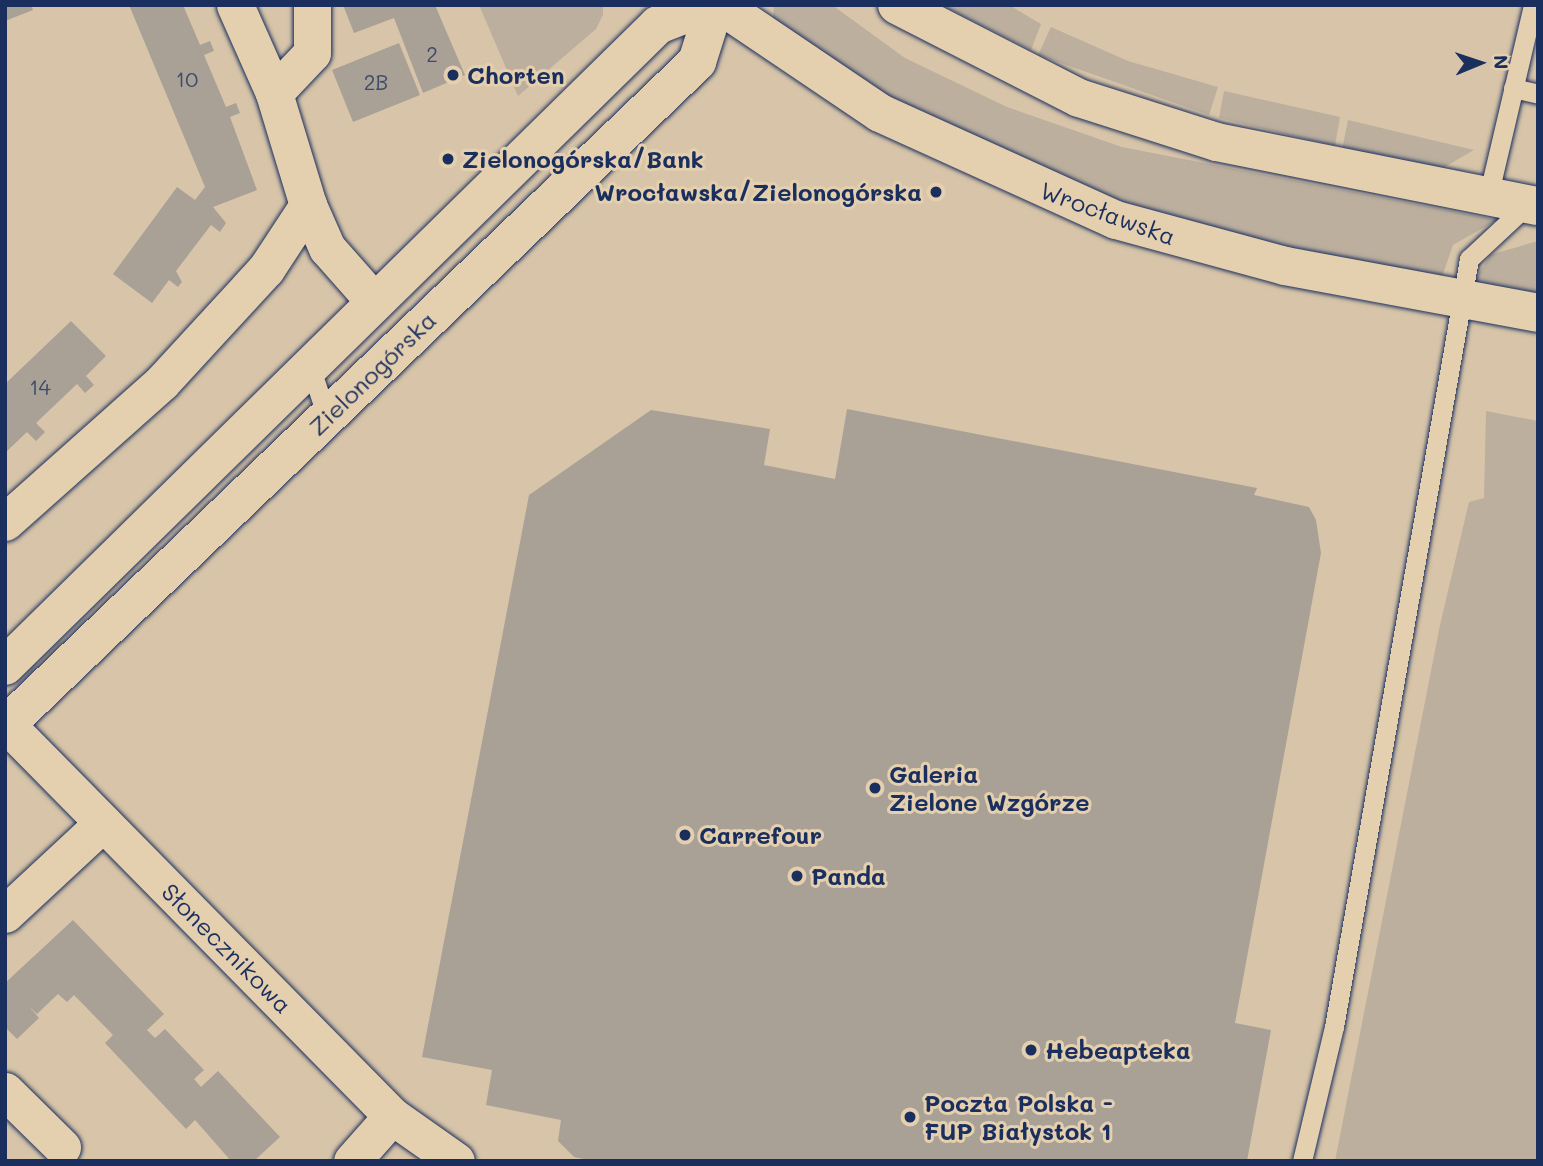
<!DOCTYPE html>
<meta charset="utf-8">
<style>
body{margin:0}
#map{position:relative;width:1543px;height:1166px;overflow:hidden;background:#d8c5a9;font-family:Mali,sans-serif}
div>[style]{position:absolute}
.green>*{inset:0;background:#bcaf9e}
.building>*{inset:0;background:#a9a096}
.roads{filter:drop-shadow(0 0 2px #1b2f5e) drop-shadow(0 0 2px #1b2f5e)}
.service>*{height:19px;margin:-9.5px;padding:0 9.5px;transform-origin:9.5px;border-radius:9.5px;background:#e4cfae}
.minor>*{height:37px;margin:-18.5px;padding:0 18.5px;transform-origin:18.5px;border-radius:18.5px;background:#e4cfae}
.tertiary>*{height:38px;margin:-19px;padding:0 19px;transform-origin:19px;border-radius:19px;background:#e4cfae}
.secondary>*{height:38px;margin:-19px;padding:0 19px;transform-origin:19px;border-radius:19px;background:#e4cfae}
.dots>*{width:19px;height:19px;translate:-50% -50%;box-sizing:border-box;border:4px solid #e4cfae;border-radius:50%}
span{translate:-50% -50%;white-space:nowrap;text-align:center;line-height:1.15;-webkit-text-stroke:6px #e4cfae;paint-order:stroke}
.number-label{font-size:21px;color:#3e4b6c}
.number-label span{-webkit-text-stroke-width:0}
.poi-label{font-size:24px;color:#1b2f5e;font-weight:700}
.left{translate:0 -50%;text-align:left}
.right{translate:-100% -50%;text-align:right}
.street-label{font-size:24px;color:#1b2f5e}
.frame{position:absolute;inset:0;border:7px solid #1b2f5e;pointer-events:none}
.north{position:absolute;left:1445px;top:28px;width:70px;height:70px;-webkit-text-stroke:5px #e4cfae;paint-order:stroke;rotate:88deg;font-size:19px;font-weight:700;line-height:28px;text-align:center;color:#1b2f5e}
.north::after{content:'';display:block;margin:auto;width:24px;height:32px;background:#1b2f5e;clip-path:polygon(50% 0,100% 100%,50% 72%,0 100%)}
</style>
<div id="map">
<div class="green">
<div style="clip-path:polygon(479px 5px,603px 5px,603px 15px,596px 29px,518px 96px)"></div>
<div style="clip-path:polygon(774px 5px,832px 5px,905px 58px,1007px 107px,1122px 147px,1497px 220px,1453px 245px,1442px 277px,1207px 231px,1049px 182px,907px 115px,773px 19px)"></div>
<div style="clip-path:polygon(941px 5px,1009px 5px,1041px 24px,1031px 50px)"></div>
<div style="clip-path:polygon(1051px 27px,1128px 61px,1218px 87px,1209px 115px,1038px 55px)"></div>
<div style="clip-path:polygon(1224px 91px,1340px 117px,1335px 146px,1219px 118px)"></div>
<div style="clip-path:polygon(1348px 120px,1474px 150px,1443px 168px,1342px 150px)"></div>
<div style="clip-path:polygon(1538px 241px,1538px 294px,1474px 282px,1490px 255px)"></div>
<div style="clip-path:polygon(1486px 411px,1538px 421px,1538px 1161px,1335px 1161px,1440px 625px,1469px 502px,1484px 498px)"></div>
</div>
<div class="building">
<div style="clip-path:polygon(5px 5px,31px 5px,33px 10px,5px 21px)"></div>
<div style="clip-path:polygon(129px 5px,183px 5px,200px 45px,210px 41px,214px 51px,204px 55px,226px 107px,236px 103px,240px 113px,230px 117px,257px 190px,213px 207px,226px 223px,220px 232px,211px 225px,176px 271px,182px 282px,178px 287px,169px 280px,152px 303px,113px 274px,177px 187px,195px 200px,205px 187px)"></div>
<div style="clip-path:polygon(343px 5px,435px 5px,465px 75px,423px 93px,394px 18px,354px 33px)"></div>
<div style="clip-path:polygon(399px 43px,420px 95px,353px 122px,332px 70px)"></div>
<div style="clip-path:polygon(71px 321px,106px 356px,86px 376px,94px 385px,85px 393px,77px 384px,36px 423px,45px 432px,36px 441px,27px 432px,7px 451px,5px 384px)"></div>
<div style="clip-path:polygon(847px 409px,1257px 488px,1254px 495px,1309px 507px,1316px 520px,1321px 553px,1235px 1023px,1271px 1030px,1247px 1161px,594px 1161px,574px 1157px,558px 1141px,561px 1120px,486px 1105px,492px 1070px,422px 1057px,529px 495px,651px 410px,770px 429px,764px 465px,835px 479px)"></div>
<div style="clip-path:polygon(73px 920px,164px 1014px,147px 1030px,155px 1038px,165px 1029px,204px 1070px,194px 1079px,201px 1087px,218px 1071px,280px 1137px,254px 1161px,231px 1161px,195px 1120px,186px 1129px,105px 1043px,113px 1035px,74px 995px,67px 1002px,58px 994px,37px 1014px,29px 1006px,39px 1018px,17px 1039px,5px 1027px,5px 983px)"></div>
</div>
<div class="roads">
<div class="service">
<div style="left:1513px;top:88px;width:26px;rotate:13deg"></div>
<div style="left:1488px;top:197px;width:197px;rotate:-76.8deg"></div>
<div style="left:309px;top:363px;width:57px;rotate:71.6deg"></div>
<div style="left:1302px;top:1161px;width:138px;rotate:-76.6deg"></div>
<div style="left:1334px;top:1027px;width:780px;rotate:-80.03deg"></div>
<div style="left:1469px;top:259px;width:81px;rotate:-43deg"></div>
</div>
<div class="minor">
<div style="left:274px;top:93px;width:55px;rotate:-46.5deg"></div>
<div style="left:312px;top:53px;width:48px;rotate:-90deg"></div>
<div style="left:308px;top:205px;width:47px;rotate:66.2deg"></div>
<div style="left:327px;top:248px;width:69px;rotate:48.5deg"></div>
<div style="left:5px;top:522px;width:210px;rotate:-41.7deg"></div>
<div style="left:162px;top:382px;width:154px;rotate:-47.4deg"></div>
<div style="left:266px;top:269px;width:77px;rotate:-56.7deg"></div>
<div style="left:308px;top:205px;width:117px;rotate:-106.9deg"></div>
<div style="left:274px;top:93px;width:96px;rotate:-113.9deg"></div>
<div style="left:5px;top:723px;width:552px;rotate:45.44deg"></div>
<div style="left:392px;top:1116px;width:78px;rotate:35.1deg"></div>
<div style="left:5px;top:914px;width:134px;rotate:-42.9deg"></div>
<div style="left:5px;top:1091px;width:80px;rotate:44.5deg"></div>
<div style="left:352px;top:1161px;width:60px;rotate:-48.4deg"></div>
</div>
<div class="tertiary">
<div style="left:5px;top:666px;width:915px;rotate:-44.47deg"></div>
<div style="left:658px;top:25px;width:55px;rotate:-21.4deg"></div>
<div style="left:5px;top:726px;width:959px;rotate:-43.82deg"></div>
<div style="left:697px;top:62px;width:60px;rotate:-72.5deg"></div>
</div>
<div class="secondary">
<div style="left:720px;top:5px;width:193px;rotate:34deg"></div>
<div style="left:880px;top:113px;width:259px;rotate:24.4deg"></div>
<div style="left:1116px;top:220px;width:175px;rotate:15.2deg"></div>
<div style="left:1285px;top:266px;width:257px;rotate:10.5deg"></div>
<div style="left:897px;top:5px;width:204px;rotate:27.1deg"></div>
<div style="left:1079px;top:98px;width:145px;rotate:17.7deg"></div>
<div style="left:1217px;top:142px;width:327px;rotate:11.3deg"></div>
</div>
</div>
<div class="dots">
<div style="left:453px;top:75px;background:#1b2f5e"></div>
<div style="left:448px;top:159px;background:#1b2f5e"></div>
<div style="left:936px;top:192px;background:#1b2f5e"></div>
<div style="left:875px;top:788px;background:#1b2f5e"></div>
<div style="left:685px;top:835px;background:#1b2f5e"></div>
<div style="left:797px;top:876px;background:#1b2f5e"></div>
<div style="left:1031px;top:1050px;background:#1b2f5e"></div>
<div style="left:910px;top:1117px;background:#1b2f5e"></div>
</div>
<div class="number-label">
<span style="left:432px;top:54px">2</span>
<span style="left:187px;top:79px">10</span>
<span style="left:376px;top:82px">2B</span>
<span style="left:40px;top:387px">14</span>
</div>
<div class="poi-label">
<span class="left" style="left:467px;top:75px">Chorten</span>
<span class="left" style="left:462px;top:159px">Zielonogórska/Bank</span>
<span class="right" style="left:922px;top:192px">Wrocławska/Zielonogórska</span>
<span class="left" style="left:889px;top:788px">Galeria<br>Zielone Wzgórze</span>
<span class="left" style="left:699px;top:835px">Carrefour</span>
<span class="left" style="left:811px;top:876px">Panda</span>
<span class="left" style="left:1045px;top:1050px">Hebeapteka</span>
<span class="left" style="left:924px;top:1117px">Poczta Polska -<br>FUP Białystok 1</span>
</div>
<div class="street-label">
<span style="left:1108px;top:213px;rotate:20deg">Wrocławska</span>
<span style="left:372px;top:373px;rotate:-44deg">Zielonogórska</span>
<span style="left:227px;top:948px;rotate:45deg">Słonecznikowa</span>
</div>
<div class="frame"></div>
<div class="north">N</div>
</div>
